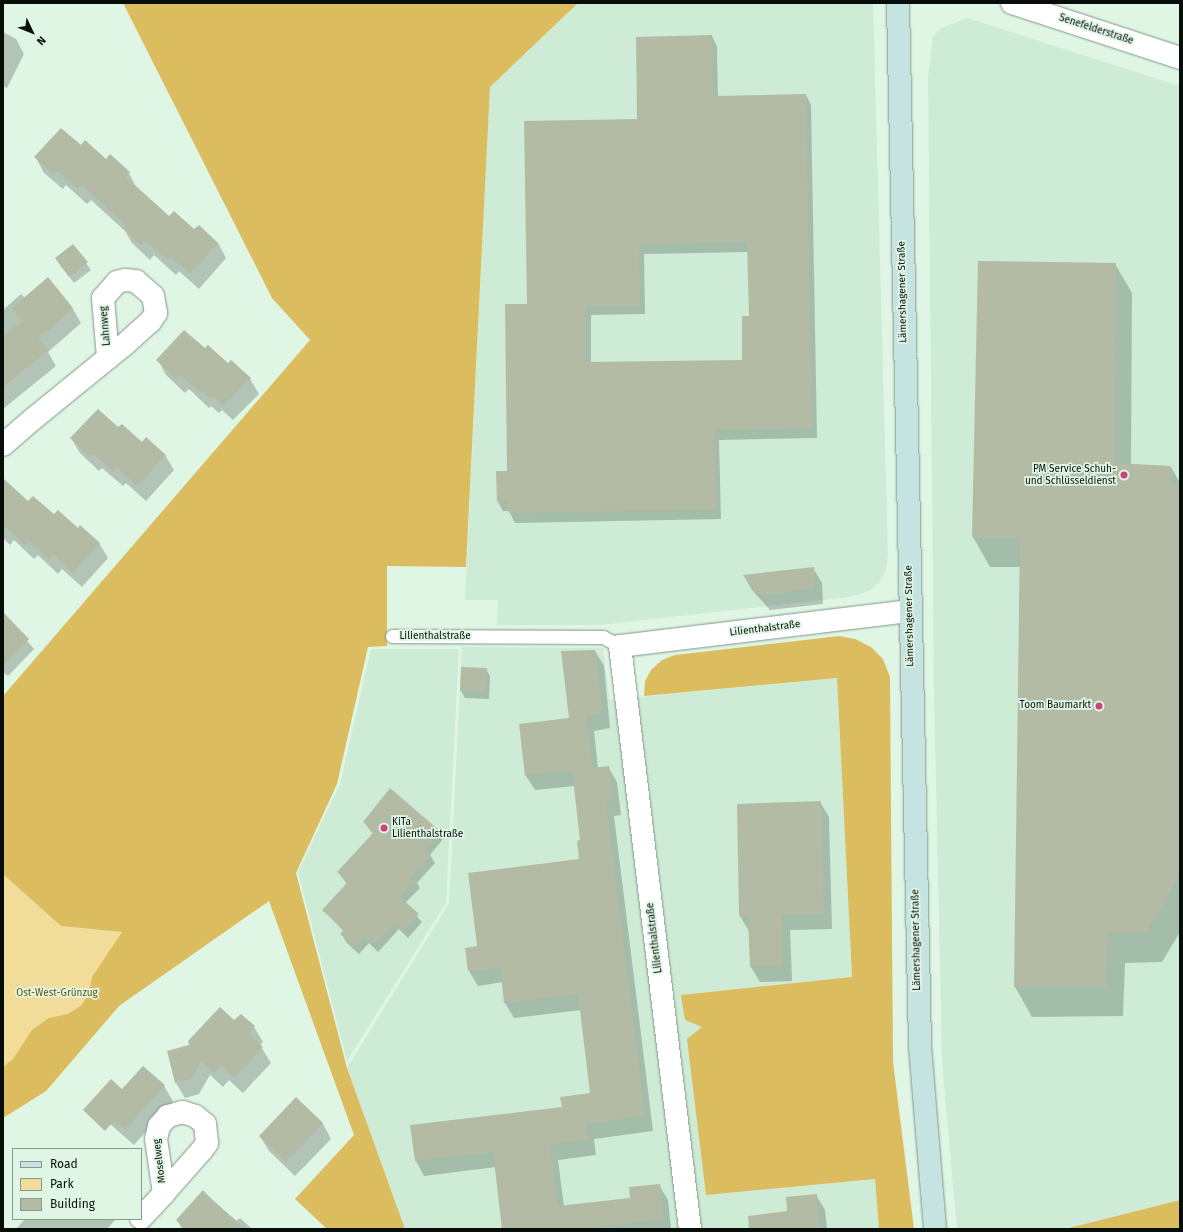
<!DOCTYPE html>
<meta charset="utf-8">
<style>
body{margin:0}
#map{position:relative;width:1183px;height:1232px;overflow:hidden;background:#dff6e5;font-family:"Fira Sans",sans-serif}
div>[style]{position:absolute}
.built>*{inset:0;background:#ceebd5}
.green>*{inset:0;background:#f2dc99}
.forest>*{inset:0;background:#dbbd60}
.shadow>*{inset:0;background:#0003}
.building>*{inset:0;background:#b3bba4}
.roads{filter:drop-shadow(0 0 1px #829787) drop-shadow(0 0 1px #829787)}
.service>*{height:13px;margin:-6.5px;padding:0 6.5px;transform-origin:6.5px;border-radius:6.5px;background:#fff}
.minor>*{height:22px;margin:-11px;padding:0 11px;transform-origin:11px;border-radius:11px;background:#fff}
.secondary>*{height:22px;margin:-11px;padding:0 11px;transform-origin:11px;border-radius:11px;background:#c5e3e0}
.dots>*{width:11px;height:11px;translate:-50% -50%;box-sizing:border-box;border:2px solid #dff6e5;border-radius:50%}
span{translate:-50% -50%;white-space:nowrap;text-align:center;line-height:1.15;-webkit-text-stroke:3.5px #dff6e5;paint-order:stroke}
.street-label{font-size:10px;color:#070e09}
.poi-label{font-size:10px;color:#070e09}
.right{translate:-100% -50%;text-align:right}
.left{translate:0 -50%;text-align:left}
.park-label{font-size:10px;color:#685409}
.frame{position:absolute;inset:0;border:4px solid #070e09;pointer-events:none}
.legend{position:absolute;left:12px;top:1148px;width:130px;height:72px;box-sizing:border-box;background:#dff6e5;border:1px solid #89998d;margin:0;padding:5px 7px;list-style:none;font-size:12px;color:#070e09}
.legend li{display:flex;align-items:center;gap:8px;height:20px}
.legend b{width:20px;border:1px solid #89998d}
.north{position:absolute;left:12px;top:12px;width:40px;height:40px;-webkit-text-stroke:3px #dff6e5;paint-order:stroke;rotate:133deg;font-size:11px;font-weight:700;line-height:16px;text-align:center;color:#070e09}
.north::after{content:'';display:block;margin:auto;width:14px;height:18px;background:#070e09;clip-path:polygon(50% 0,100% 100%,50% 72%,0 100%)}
</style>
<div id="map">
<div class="built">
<div style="clip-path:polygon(578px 3px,873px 3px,888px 555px,886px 569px,880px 582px,869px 591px,849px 597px,600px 625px,497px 625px,498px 600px,465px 600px,490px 87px)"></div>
<div style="clip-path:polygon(967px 18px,1180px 86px,1180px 1200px,1065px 1229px,957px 1229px,942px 1061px,934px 692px,928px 77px,933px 36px,942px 28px)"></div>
<div style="clip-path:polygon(462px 647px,603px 648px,610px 700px,837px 678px,852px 978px,682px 995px,702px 1027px,706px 1195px,875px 1179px,879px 1229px,405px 1229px,347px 1068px,449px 903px)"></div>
<div style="clip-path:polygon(371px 649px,459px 649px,446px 903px,347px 1061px,298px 872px,340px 784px)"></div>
</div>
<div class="green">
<div style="clip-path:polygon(3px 874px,61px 926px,122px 932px,119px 1006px,46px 1091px,3px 1118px)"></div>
</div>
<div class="forest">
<div style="clip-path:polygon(123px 3px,578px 3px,490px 87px,466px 567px,387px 566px,387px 646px,368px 647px,337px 784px,296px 873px,347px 1068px,405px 1229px,327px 1229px,295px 1199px,354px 1135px,269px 901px,119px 1006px,46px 1091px,3px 1118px,3px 1067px,13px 1059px,32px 1030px,49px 1018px,68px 1014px,82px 1005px,89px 993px,92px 977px,122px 932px,61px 926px,3px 874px,3px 696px,310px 340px,272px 298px)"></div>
<div style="clip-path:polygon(839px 636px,855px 639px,871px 647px,883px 659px,890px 677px,893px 1062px,914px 1229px,879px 1229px,875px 1179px,706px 1195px,687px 1039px,702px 1027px,685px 1020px,681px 995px,852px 977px,837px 678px,644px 696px,645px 681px,651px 670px,662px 660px,675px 655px)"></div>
<div style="clip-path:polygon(1180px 1200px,1180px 1229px,1065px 1229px)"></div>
</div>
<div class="shadow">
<div style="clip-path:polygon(3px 32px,16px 39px,24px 54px,7px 88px,3px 86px)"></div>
<div style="clip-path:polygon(evenodd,712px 36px,717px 46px,718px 97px,806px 95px,811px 105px,817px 438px,719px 440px,721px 519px,515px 523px,509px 511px,503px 511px,498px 502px,508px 472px,528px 305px,638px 120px,712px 36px,748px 252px,750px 317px,743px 361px,591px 363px,591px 315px,645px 314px,644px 254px,748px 252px)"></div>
<div style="clip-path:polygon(81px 147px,129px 173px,137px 189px,169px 218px,218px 243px,226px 258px,199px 289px,179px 271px,176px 275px,154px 255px,150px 260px,132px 243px,125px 231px,91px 200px,87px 204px,66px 185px,63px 189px,44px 173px,36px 158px)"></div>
<div style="clip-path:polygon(73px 245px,91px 270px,74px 283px,56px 259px)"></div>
<div style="clip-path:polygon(979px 262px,1115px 264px,1132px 293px,1131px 465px,1171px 467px,1180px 483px,1180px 932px,1162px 962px,1125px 963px,1123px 1016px,1032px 1017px,1015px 987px,1020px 567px,990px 567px,973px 537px)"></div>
<div style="clip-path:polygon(48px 279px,73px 309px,81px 323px,48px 352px,56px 366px,3px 409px,3px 310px,21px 294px,25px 298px)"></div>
<div style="clip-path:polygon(158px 360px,229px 364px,250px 379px,259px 394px,233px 420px,222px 410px,219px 413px,211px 406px,209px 408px,189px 389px,185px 393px,166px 375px)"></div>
<div style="clip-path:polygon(118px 429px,165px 455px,174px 470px,146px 501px,126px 483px,123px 486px,102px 468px,99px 471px,80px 453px,71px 438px)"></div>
<div style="clip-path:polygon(3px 490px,78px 529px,99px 543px,108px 558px,82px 587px,62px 569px,58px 574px,38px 555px,34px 559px,14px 540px,10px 545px,3px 538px)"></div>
<div style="clip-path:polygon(813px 568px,822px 583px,823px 604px,770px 610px,752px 590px,744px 576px)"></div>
<div style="clip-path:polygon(9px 620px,34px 649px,8px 676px,3px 672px,3px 623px)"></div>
<div style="clip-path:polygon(595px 651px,604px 666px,610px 728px,594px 731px,598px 768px,608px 767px,617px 782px,621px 815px,614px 816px,653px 1131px,594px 1139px,596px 1155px,558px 1160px,564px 1207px,631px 1199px,659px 1185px,668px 1200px,671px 1229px,503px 1229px,496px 1167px,424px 1176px,416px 1161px,411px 1126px,563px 1108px,591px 1094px,581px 1010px,514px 1018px,505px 1003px,503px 982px,478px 986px,469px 971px,478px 947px,580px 860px,581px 841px,575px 786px,535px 790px,526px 776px,570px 719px)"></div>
<div style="clip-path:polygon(486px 669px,490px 676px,489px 699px,465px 698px,461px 691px)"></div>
<div style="clip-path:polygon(820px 802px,829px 817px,832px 929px,790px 930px,792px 981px,760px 982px,751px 967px,749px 931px,740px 916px,738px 805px)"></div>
<div style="clip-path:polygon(364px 822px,439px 831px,443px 839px,430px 855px,435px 863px,417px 883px,420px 888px,405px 903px,422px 922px,408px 938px,399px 929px,378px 952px,369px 943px,359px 954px,346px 942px,342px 934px,344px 932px,324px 910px,347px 884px,338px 872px,373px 834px)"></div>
<div style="clip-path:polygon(254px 1027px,263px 1042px,260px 1045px,271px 1063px,243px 1093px,229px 1080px,223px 1087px,210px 1075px,199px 1094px,185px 1098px,176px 1083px,168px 1051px)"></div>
<div style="clip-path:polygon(164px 1086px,173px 1101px,134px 1145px,101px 1116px,122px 1091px)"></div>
<div style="clip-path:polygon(296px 1098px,323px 1124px,331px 1139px,295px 1176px,269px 1151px,260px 1136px)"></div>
<div style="clip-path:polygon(203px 1191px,236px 1221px,240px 1218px,252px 1229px,182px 1229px,177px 1220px)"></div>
<div style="clip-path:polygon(816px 1195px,825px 1210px,827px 1229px,783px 1229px,788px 1212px)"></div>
<div style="clip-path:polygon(25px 1219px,116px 1219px,107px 1229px,16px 1229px)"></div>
</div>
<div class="building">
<div style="clip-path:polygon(evenodd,712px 35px,713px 96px,806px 94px,812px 429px,715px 430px,716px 510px,509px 513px,508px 502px,497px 502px,496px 471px,507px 471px,505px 304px,527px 304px,524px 121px,637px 119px,636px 37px,712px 35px,747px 242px,749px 316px,742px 316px,742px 360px,586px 362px,586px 306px,640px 305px,639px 244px,747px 242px)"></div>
<div style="clip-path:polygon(61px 128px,81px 145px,85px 140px,106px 159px,110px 154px,130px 172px,126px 177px,169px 216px,174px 211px,194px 229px,199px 225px,218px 243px,190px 274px,170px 257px,167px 260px,145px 241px,141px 245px,123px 228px,126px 225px,82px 186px,78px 189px,57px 171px,54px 175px,34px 157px)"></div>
<div style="clip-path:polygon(73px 244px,88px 262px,69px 277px,55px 258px)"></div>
<div style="clip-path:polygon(978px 261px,1116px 263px,1115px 463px,1171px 466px,1171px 484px,1180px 484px,1180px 874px,1146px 933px,1108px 933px,1106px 987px,1014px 987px,1020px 537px,972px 537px)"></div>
<div style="clip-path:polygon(48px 277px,73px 308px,38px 339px,48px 350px,3px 387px,3px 337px,23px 320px,12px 308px)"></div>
<div style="clip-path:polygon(184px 330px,205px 348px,208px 345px,228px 363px,231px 360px,251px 378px,224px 406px,213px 396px,210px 399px,202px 391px,200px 393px,180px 375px,176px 379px,156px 360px)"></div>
<div style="clip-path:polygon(98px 409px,118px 427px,122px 424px,142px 442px,146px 437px,166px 455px,137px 486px,117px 468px,114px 472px,93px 454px,90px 457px,70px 438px)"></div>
<div style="clip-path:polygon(3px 478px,28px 501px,33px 496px,54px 514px,58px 510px,78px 528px,80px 525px,100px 543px,73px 573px,53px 555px,49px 559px,29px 541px,25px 545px,3px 525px)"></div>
<div style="clip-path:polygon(814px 567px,815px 589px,761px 595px,743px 575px)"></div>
<div style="clip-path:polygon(3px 612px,29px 639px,3px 667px)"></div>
<div style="clip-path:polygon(595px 650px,602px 713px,586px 716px,592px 768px,609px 766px,613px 800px,606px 801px,645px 1116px,586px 1124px,588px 1140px,550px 1145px,558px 1206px,630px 1198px,629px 1187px,660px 1184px,664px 1220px,576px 1229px,502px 1229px,493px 1152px,415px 1161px,410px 1125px,562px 1107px,560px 1097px,590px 1093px,578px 994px,504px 1003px,500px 967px,468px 971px,465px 948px,477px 946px,468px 873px,579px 859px,577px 841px,580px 840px,572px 770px,525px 776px,519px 724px,569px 718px,561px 651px)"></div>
<div style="clip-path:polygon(461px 667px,487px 668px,485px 692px,460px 691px)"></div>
<div style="clip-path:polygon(390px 788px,440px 831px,425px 849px,431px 855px,407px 881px,416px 880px,400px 897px,419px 914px,403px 931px,394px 923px,374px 945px,364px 937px,355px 947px,340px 934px,344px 930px,322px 910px,348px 882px,337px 872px,374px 832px,363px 822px)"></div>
<div style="clip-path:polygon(821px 801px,824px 914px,782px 915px,783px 966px,750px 967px,748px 916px,739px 916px,737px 804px)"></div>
<div style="clip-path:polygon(220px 1007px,234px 1020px,241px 1014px,255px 1026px,249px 1034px,263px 1047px,234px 1078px,220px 1065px,214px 1073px,201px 1061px,191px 1079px,175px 1083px,167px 1051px,189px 1045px,188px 1041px)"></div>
<div style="clip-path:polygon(143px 1066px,165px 1085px,125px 1130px,114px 1121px,105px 1131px,83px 1110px,111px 1079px,122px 1089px)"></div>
<div style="clip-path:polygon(296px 1097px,323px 1123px,286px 1162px,259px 1136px)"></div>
<div style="clip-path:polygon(203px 1190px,212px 1200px,246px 1229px,186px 1229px,176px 1220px)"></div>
<div style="clip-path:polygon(817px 1194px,820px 1229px,749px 1229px,748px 1216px,787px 1211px,786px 1197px)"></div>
</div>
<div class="roads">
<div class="service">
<div style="left:392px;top:636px;width:211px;rotate:0.3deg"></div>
<div style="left:603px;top:637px;width:19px;rotate:28deg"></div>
</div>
<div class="minor">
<div style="left:1012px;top:3px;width:177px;rotate:18.1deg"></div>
<div style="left:3px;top:445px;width:40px;rotate:-41deg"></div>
<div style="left:33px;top:419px;width:97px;rotate:-39.1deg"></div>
<div style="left:108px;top:358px;width:19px;rotate:-39deg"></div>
<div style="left:123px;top:346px;width:36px;rotate:-42deg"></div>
<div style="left:150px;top:322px;width:11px;rotate:-56deg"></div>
<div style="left:156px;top:313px;width:17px;rotate:-100deg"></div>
<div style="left:153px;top:296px;width:23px;rotate:-139deg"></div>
<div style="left:136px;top:281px;width:11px;rotate:-175deg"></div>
<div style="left:125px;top:280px;width:8px;rotate:166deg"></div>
<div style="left:117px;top:282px;width:21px;rotate:131deg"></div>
<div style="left:103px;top:298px;width:60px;rotate:85.2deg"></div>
<div style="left:141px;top:1218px;width:34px;rotate:-47deg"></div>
<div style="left:164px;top:1193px;width:57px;rotate:-48.5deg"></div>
<div style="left:202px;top:1150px;width:9px;rotate:-54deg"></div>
<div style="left:207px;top:1143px;width:19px;rotate:-96deg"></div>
<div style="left:205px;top:1124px;width:13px;rotate:-141deg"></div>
<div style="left:195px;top:1116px;width:13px;rotate:-162deg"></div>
<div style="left:183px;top:1112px;width:16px;rotate:165deg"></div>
<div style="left:168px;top:1116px;width:13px;rotate:132deg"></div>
<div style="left:159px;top:1126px;width:13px;rotate:103deg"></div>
<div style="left:156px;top:1139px;width:55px;rotate:81.6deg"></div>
<div style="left:690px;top:1229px;width:587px;rotate:-96.85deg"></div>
<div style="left:620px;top:646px;width:292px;rotate:-6.9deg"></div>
</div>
<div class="secondary">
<div style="left:898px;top:3px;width:1043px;rotate:88.79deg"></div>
<div style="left:920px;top:1046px;width:184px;rotate:85.3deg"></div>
</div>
</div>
<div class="dots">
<div style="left:1124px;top:475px;background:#ce437b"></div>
<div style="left:1099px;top:706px;background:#ce437b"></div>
<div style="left:384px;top:828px;background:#ce437b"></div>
</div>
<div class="street-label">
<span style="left:1096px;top:30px;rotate:18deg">Senefelderstraße</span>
<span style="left:903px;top:292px;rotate:-91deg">Lämershagener Straße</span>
<span style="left:106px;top:326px;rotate:-95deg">Lahnweg</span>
<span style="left:910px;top:616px;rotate:-91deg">Lämershagener Straße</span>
<span style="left:765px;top:629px;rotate:-7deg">Lilienthalstraße</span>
<span style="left:435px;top:637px">Lilienthalstraße</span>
<span style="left:655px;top:938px;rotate:-97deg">Lilienthalstraße</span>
<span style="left:917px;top:940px;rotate:-91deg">Lämershagener Straße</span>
<span style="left:160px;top:1161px;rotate:-97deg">Moselweg</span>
</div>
<div class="poi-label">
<span class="right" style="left:1116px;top:475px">PM Service Schuh-<br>und Schlüsseldienst</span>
<span class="right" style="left:1091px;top:706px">Toom Baumarkt</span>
<span class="left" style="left:392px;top:828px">KiTa<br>Lilienthalstraße</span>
</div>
<div class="park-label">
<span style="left:57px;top:994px">Ost-West-Grünzug</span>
</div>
<div class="frame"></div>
<ul class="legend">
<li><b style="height:5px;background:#c5e3e0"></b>Road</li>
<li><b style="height:11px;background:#f2dc99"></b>Park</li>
<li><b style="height:11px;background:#b3bba4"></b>Building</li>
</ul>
<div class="north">N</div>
</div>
